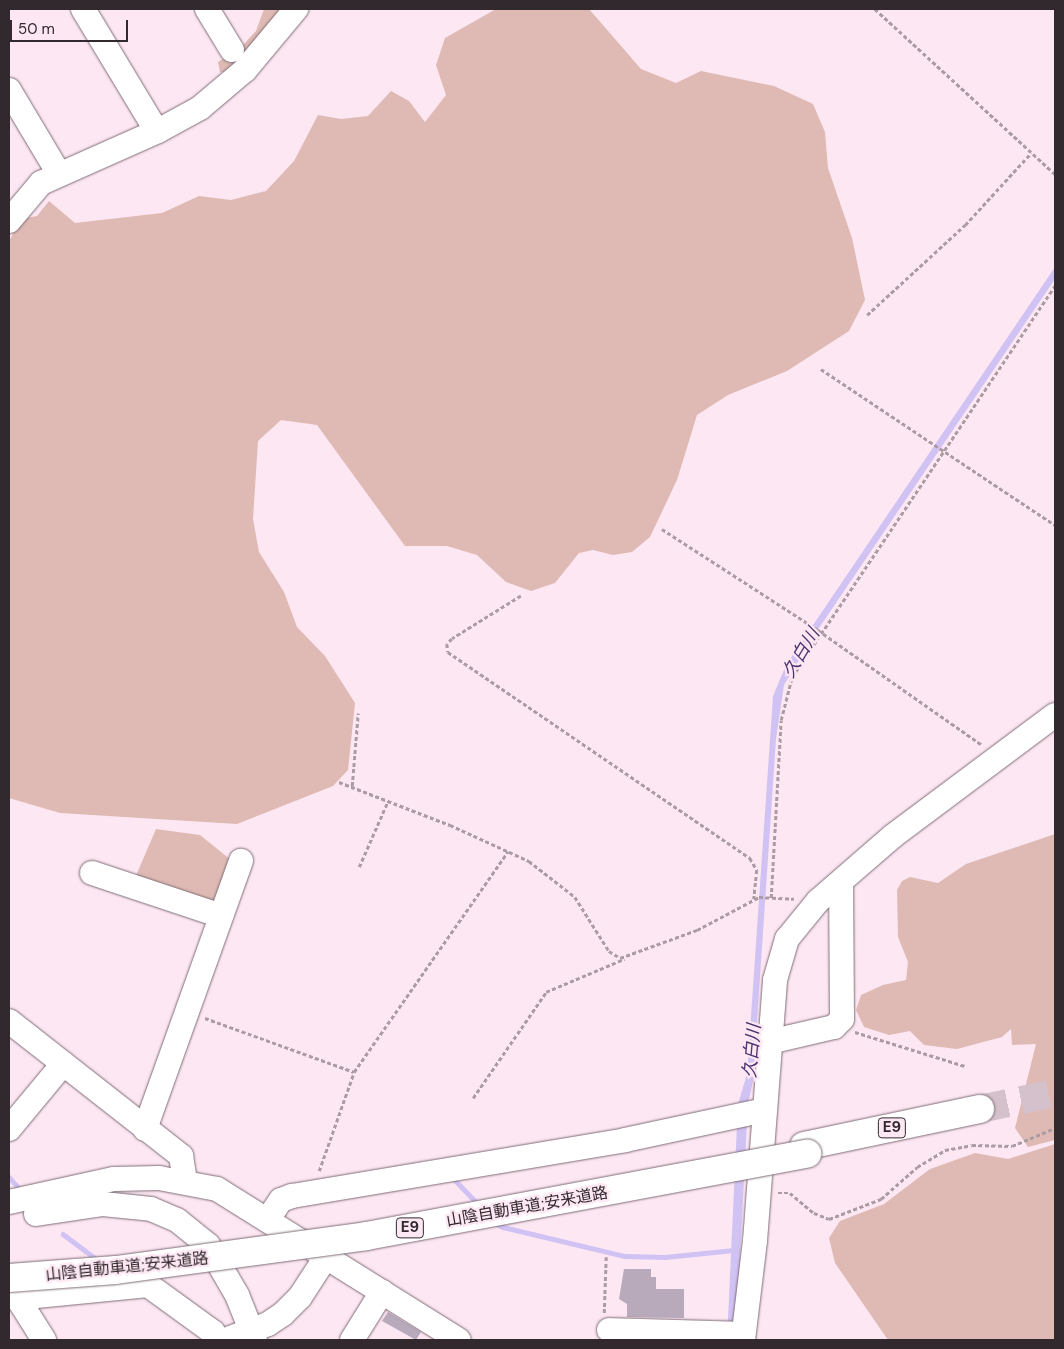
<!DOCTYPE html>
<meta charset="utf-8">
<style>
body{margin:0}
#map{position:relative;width:1064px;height:1349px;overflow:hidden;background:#fde7f3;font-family:"DM Sans","Noto Sans JP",sans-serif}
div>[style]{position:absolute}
.green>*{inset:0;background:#dfbab4}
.water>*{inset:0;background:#d1c2f4}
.stream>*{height:4.5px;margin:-2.25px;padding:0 2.25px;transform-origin:2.25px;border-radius:2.25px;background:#d1c2f4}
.building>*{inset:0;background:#b8aabb}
.highway-tunnel>*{height:28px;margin-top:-14px;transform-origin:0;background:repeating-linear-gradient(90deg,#d4c1cb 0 28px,transparent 0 42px)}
.path>*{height:2.5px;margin-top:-1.25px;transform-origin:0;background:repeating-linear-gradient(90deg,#ab9ba3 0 4px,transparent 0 6.5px)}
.roads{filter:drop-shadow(0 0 1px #7f6c76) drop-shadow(0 0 1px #7f6c76)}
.minor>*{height:24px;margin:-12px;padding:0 12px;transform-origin:12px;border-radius:12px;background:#fff}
.highway>*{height:28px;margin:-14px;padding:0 14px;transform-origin:14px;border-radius:14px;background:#fff}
.bridges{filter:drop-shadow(0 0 1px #7f6c76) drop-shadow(0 0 1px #7f6c76)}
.highway-bridge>*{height:28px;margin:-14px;padding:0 14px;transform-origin:14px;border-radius:14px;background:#fff}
span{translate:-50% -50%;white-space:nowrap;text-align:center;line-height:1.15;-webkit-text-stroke:4.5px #fde7f3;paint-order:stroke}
.shield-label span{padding:1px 4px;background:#fde7f3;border:1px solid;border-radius:4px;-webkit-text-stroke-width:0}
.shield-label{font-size:15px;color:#31292d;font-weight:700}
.street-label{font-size:16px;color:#31292d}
.water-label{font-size:18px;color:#4c3672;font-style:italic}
.frame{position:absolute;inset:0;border:10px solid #31292d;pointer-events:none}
.scale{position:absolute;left:10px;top:20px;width:118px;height:22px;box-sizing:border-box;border:2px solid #31292d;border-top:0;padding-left:6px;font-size:15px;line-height:18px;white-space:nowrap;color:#31292d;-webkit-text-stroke:4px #fde7f3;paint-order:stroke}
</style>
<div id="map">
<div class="green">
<div style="clip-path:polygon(264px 9px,289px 9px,229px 73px,220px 72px,218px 62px,242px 46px,256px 31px)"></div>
<div style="clip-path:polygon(496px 9px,589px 9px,641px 69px,676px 83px,701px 71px,774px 86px,813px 104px,825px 132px,828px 168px,852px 238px,865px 300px,849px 331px,787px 371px,728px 395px,697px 415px,677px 480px,650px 537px,632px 552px,613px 555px,593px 550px,579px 553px,555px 583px,531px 591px,506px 582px,477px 555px,447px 546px,405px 546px,317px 425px,281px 420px,258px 441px,253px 519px,259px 552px,284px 592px,297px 627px,325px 656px,355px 703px,348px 770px,333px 786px,237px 824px,60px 813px,9px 798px,9px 241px,21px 219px,37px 216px,49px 201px,75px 223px,162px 213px,199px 196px,231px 200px,266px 191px,294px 161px,318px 115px,341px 119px,368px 116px,391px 91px,409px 101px,425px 122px,446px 95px,436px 65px,445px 38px)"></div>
<div style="clip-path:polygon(156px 829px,200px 835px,231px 860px,217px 903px,135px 878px)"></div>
<div style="clip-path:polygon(1055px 834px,1055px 1140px,1028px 1147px,1015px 1128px,1036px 1044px,1012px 1045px,1011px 1029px,1002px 1037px,957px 1049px,924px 1045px,910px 1031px,889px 1035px,864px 1027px,856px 1010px,861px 995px,883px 985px,906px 980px,908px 962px,898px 937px,897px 890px,902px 881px,910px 877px,938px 883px,966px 864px)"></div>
<div style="clip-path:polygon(1055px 1144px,1055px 1340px,888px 1340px,835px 1263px,829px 1238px,840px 1221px,884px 1204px,930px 1169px,975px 1153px,1008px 1159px)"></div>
</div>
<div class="water">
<div style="clip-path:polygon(1055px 267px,1055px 279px,815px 634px,784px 685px,776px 739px,753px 1081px,748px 1104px,738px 1295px,733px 1340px,727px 1340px,738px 1104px,747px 1074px,773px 696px,786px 665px,809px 631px)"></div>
</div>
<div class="stream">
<div style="left:9px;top:1177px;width:13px;rotate:48deg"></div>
<div style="left:455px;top:1180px;width:36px;rotate:46deg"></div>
<div style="left:495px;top:1223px;width:9px;rotate:27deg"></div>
<div style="left:503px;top:1227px;width:125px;rotate:13.4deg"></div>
<div style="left:625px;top:1256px;width:40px;rotate:1.4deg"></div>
<div style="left:665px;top:1257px;width:69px;rotate:-5.8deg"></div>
<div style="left:63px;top:1234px;width:45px;rotate:36.9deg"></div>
</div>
<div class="building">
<div style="clip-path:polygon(624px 1269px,651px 1269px,651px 1277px,656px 1277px,656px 1289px,684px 1289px,684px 1318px,627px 1317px,627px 1304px,619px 1299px)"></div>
<div style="clip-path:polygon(388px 1312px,421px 1332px,416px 1340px,382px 1321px)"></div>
</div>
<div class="highway-tunnel">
<div style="left:980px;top:1109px;width:77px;rotate:-12deg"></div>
</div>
<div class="path">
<div style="left:875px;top:9px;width:244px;rotate:42.5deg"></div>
<div style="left:867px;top:315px;width:133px;rotate:-42.6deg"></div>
<div style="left:965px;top:225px;width:98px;rotate:-47.5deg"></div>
<div style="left:821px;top:369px;width:281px;rotate:33.7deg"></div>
<div style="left:662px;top:529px;width:186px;rotate:32.9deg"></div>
<div style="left:818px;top:630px;width:200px;rotate:35deg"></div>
<div style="left:521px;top:596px;width:81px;rotate:148.1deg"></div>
<div style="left:452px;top:639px;width:7px;rotate:135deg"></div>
<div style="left:447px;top:644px;width:8px;rotate:83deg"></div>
<div style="left:448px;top:652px;width:366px;rotate:34.3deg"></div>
<div style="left:750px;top:858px;width:14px;rotate:60deg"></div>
<div style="left:757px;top:870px;width:29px;rotate:96deg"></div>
<div style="left:339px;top:782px;width:119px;rotate:21.2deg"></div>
<div style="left:450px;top:825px;width:87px;rotate:24.5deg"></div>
<div style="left:529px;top:861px;width:58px;rotate:38deg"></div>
<div style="left:575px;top:897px;width:64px;rotate:57.8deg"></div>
<div style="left:609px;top:951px;width:13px;rotate:32deg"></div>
<div style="left:620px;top:958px;width:82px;rotate:-20deg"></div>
<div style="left:697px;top:930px;width:70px;rotate:-28deg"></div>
<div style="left:759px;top:897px;width:35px;rotate:3deg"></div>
<div style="left:352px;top:786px;width:73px;rotate:-85.3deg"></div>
<div style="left:359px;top:867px;width:72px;rotate:-66.3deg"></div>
<div style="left:771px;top:898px;width:178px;rotate:-86.8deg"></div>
<div style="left:781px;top:720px;width:44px;rotate:-75.7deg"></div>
<div style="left:792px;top:677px;width:471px;rotate:-56.1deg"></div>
<div style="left:205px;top:1018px;width:158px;rotate:19.9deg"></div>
<div style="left:855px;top:1032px;width:115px;rotate:17.2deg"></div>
<div style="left:473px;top:1098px;width:129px;rotate:-55.4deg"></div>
<div style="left:546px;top:992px;width:85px;rotate:-22.9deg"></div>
<div style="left:319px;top:1171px;width:105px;rotate:-70.5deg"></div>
<div style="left:354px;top:1072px;width:269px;rotate:-55.1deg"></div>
<div style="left:778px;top:1193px;width:12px"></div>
<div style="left:790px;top:1193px;width:31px;rotate:40deg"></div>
<div style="left:814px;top:1213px;width:16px;rotate:22deg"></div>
<div style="left:829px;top:1219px;width:56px;rotate:-21deg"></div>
<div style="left:881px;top:1199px;width:48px;rotate:-41.6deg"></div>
<div style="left:917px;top:1167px;width:33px;rotate:-31deg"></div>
<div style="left:945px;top:1150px;width:27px;rotate:-10deg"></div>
<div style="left:972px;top:1145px;width:40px;rotate:1.4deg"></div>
<div style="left:1012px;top:1146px;width:47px;rotate:-22.7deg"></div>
<div style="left:604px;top:1313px;width:56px;rotate:-88deg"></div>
</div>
<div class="roads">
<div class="minor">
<div style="left:83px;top:9px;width:135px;rotate:58.9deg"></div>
<div style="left:207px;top:9px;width:48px;rotate:58.6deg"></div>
<div style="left:9px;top:90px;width:98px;rotate:59.2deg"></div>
<div style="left:9px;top:221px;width:50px;rotate:-49.9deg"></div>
<div style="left:41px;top:183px;width:128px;rotate:-24deg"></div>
<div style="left:158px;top:131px;width:48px;rotate:-28.7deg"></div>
<div style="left:200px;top:108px;width:59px;rotate:-40.2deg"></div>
<div style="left:245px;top:70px;width:80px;rotate:-50.1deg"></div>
<div style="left:92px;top:873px;width:136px;rotate:18.4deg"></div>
<div style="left:9px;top:1021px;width:219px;rotate:38.1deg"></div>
<div style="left:181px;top:1156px;width:25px;rotate:81deg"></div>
<div style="left:769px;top:1042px;width:67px;rotate:-13deg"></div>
<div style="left:834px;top:1027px;width:11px;rotate:-45deg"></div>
<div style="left:842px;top:1019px;width:136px;rotate:-90.4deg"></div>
<div style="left:9px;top:1129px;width:85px;rotate:-50.3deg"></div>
<div style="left:145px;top:1129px;width:285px;rotate:-70.3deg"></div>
<div style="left:9px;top:1202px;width:107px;rotate:-12.4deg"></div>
<div style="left:114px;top:1179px;width:45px;rotate:-1.3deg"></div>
<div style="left:159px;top:1178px;width:59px;rotate:10.7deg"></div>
<div style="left:217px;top:1189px;width:285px;rotate:32deg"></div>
<div style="left:36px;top:1214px;width:68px;rotate:-8.5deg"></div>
<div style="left:103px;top:1204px;width:48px;rotate:5.9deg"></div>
<div style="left:151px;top:1209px;width:28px;rotate:23deg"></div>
<div style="left:177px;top:1220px;width:40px;rotate:39deg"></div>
<div style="left:208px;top:1245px;width:58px;rotate:59.9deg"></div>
<div style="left:237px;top:1295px;width:48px;rotate:68.2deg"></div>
<div style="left:268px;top:1219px;width:23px;rotate:-56deg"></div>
<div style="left:281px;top:1200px;width:12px;rotate:-20deg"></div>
<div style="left:292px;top:1196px;width:338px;rotate:-9.5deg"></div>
<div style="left:625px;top:1140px;width:143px;rotate:-12.1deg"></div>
<div style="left:10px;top:1286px;width:64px;rotate:57.8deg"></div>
<div style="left:16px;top:1298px;width:133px;rotate:-5.6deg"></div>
<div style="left:148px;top:1285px;width:80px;rotate:35.9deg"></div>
<div style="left:213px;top:1332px;width:9px;rotate:69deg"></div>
<div style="left:609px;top:1330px;width:134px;rotate:1.7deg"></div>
<div style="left:225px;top:1340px;width:46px;rotate:-20.4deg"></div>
<div style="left:268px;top:1324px;width:18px;rotate:-34deg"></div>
<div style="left:283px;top:1314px;width:24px;rotate:-45deg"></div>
<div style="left:300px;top:1297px;width:48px;rotate:-57deg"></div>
<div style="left:352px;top:1340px;width:57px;rotate:-58deg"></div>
<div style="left:743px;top:1340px;width:100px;rotate:-83.1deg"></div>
<div style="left:755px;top:1241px;width:262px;rotate:-85.6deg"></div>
<div style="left:775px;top:980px;width:43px;rotate:-73.7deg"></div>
<div style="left:787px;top:939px;width:49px;rotate:-50.8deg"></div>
<div style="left:818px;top:901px;width:99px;rotate:-40.9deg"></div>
<div style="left:893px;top:836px;width:202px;rotate:-36.8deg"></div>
</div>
<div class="highway">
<div style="left:804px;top:1146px;width:180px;rotate:-11.9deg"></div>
</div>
</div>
<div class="bridges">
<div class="highway-bridge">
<div style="left:9px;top:1278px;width:107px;rotate:-4.3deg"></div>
<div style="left:116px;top:1270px;width:253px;rotate:-7.7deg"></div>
<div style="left:367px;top:1236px;width:448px;rotate:-10.6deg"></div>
</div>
</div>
<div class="shield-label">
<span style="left:892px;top:1128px">E9</span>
<span style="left:410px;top:1228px">E9</span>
</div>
<div class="street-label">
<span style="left:527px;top:1207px;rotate:-10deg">山陰自動車道;安来道路</span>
<span style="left:127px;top:1267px;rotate:-6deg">山陰自動車道;安来道路</span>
</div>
<div class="water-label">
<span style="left:801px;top:653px;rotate:-59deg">久白川</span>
<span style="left:752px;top:1051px;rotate:-85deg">久白川</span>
</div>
<div class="frame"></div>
<div class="scale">50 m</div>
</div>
